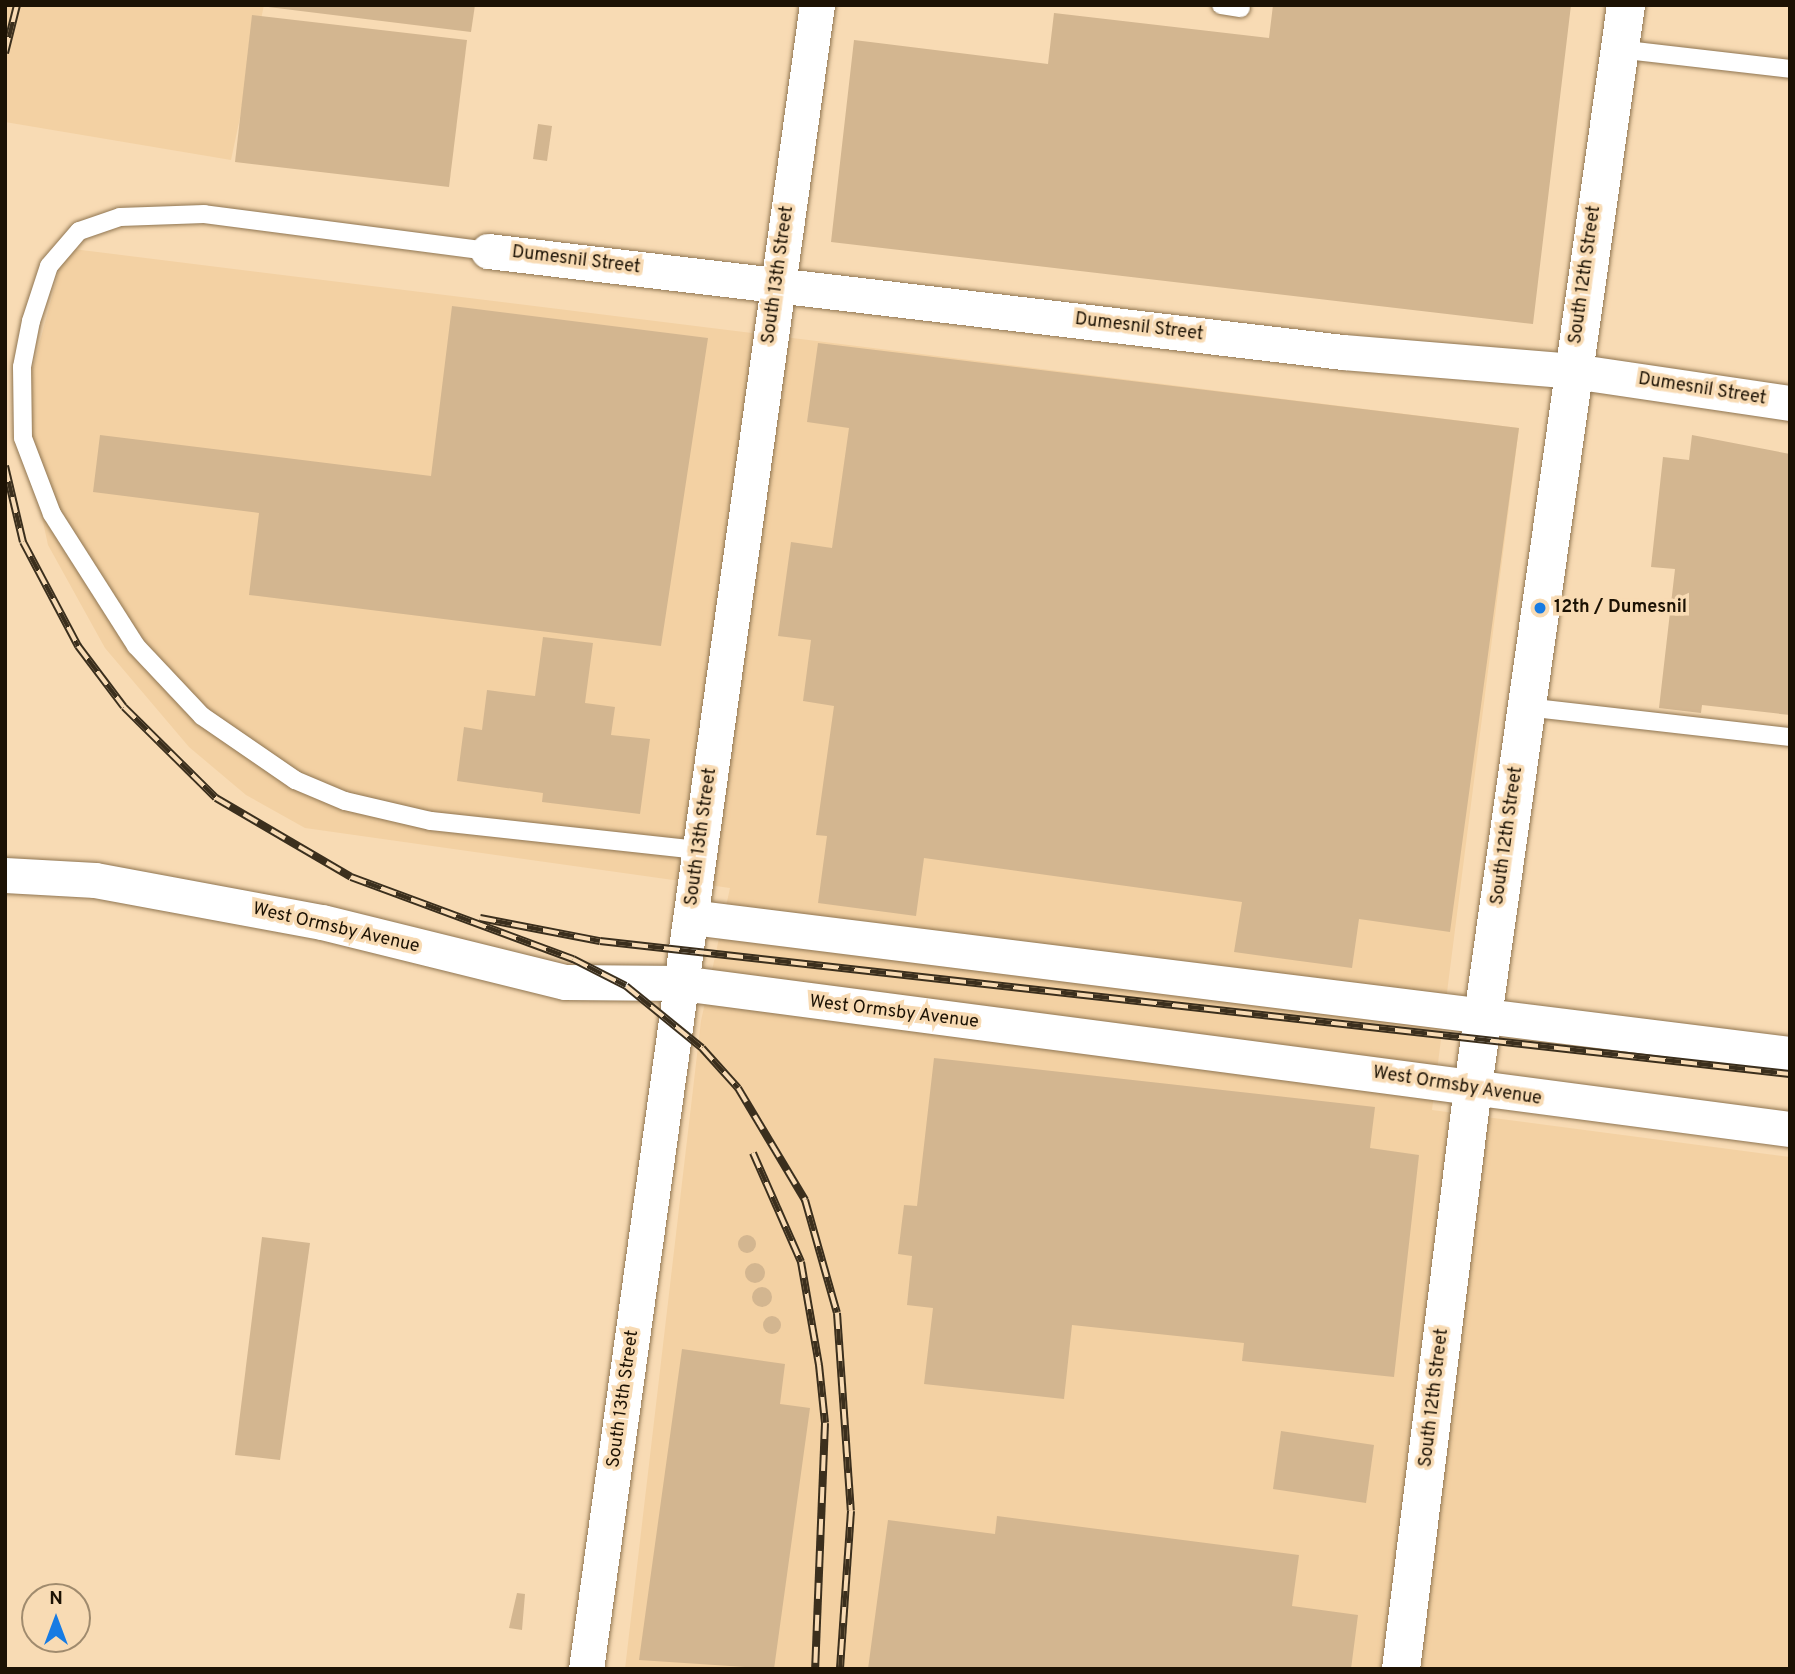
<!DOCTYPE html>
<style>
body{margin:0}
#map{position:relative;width:1795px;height:1674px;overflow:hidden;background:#f8dbb4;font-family:Overpass,sans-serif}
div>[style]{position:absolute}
.built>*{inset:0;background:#f3d1a3}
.building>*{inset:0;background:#d3b690}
.round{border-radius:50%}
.roads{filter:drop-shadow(0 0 2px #8f7551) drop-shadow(0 0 2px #8f7551)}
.lane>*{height:18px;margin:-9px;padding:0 9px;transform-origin:9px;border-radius:9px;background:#fff}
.street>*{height:35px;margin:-17.5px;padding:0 17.5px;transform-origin:17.5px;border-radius:17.5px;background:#fff}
.secondary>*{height:38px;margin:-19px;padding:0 19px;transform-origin:19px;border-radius:19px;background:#fff}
.rail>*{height:8px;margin-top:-4px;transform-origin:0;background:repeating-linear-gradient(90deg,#f8dbb4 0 16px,#3b2f1d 0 32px);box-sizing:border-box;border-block:2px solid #3b2f1d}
.dots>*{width:19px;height:19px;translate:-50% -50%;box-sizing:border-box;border:4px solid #f8dbb4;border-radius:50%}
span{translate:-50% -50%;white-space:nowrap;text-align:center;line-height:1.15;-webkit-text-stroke:7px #f8dbb4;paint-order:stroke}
.street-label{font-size:18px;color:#1c1204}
.poi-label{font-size:18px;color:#1c1204;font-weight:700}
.left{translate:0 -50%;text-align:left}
.frame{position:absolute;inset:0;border:7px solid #1c1204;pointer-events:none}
.north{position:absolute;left:21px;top:1583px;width:70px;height:70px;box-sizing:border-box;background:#f8dbb4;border:2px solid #a08b6e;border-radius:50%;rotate:0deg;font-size:19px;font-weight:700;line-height:28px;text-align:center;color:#1c1204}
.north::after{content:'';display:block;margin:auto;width:24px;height:32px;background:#177be3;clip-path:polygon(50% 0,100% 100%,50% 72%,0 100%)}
</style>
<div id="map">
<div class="built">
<div style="clip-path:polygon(5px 5px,264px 5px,231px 160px,5px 122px)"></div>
<div style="clip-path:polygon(65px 248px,1519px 428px,1432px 1110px,1790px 1157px,1790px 1669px,625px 1669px,701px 1021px,730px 888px,305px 828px,246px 795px,189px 747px,105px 648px,48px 545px,20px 416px)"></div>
</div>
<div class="building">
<div style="clip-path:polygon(251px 5px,475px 5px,471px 32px)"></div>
<div style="clip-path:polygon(1273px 5px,1571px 5px,1533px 324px,831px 242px,854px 40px,1048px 64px,1054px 13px,1269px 38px)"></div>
<div style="clip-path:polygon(252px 15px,467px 40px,449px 187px,235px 162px)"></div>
<div style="clip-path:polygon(538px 124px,552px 126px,547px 161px,533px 159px)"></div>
<div style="clip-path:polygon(452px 306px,708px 338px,661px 646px,249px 595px,259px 513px,93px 492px,100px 435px,431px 476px)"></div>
<div style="clip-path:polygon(818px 343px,1519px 428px,1450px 932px,1359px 919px,1352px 968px,1234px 952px,1242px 902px,924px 858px,916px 916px,818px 903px,827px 836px,816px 835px,834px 706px,803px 701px,811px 640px,778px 636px,791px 542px,832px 548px,849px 428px,807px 422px)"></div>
<div style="clip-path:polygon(1692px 435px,1790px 454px,1790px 715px,1702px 705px,1701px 713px,1659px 708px,1675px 569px,1651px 567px,1663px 457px,1689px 460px)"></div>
<div style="clip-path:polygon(543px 637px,593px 643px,585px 703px,615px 707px,611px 735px,650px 739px,640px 814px,542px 802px,543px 793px,457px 781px,464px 727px,482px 730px,487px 690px,535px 696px)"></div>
<div style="clip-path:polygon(934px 1058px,1375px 1107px,1370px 1148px,1419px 1155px,1394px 1377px,1242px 1361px,1244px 1343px,1072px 1325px,1064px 1399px,924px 1384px,933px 1308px,907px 1305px,912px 1256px,898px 1254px,904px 1205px,917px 1206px)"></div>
<div class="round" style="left:738px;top:1235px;width:18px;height:18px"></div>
<div style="clip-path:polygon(262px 1237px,310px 1243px,280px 1460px,235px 1455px)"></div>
<div class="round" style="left:745px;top:1263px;width:20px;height:20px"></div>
<div class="round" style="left:752px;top:1287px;width:20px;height:20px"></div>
<div class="round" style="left:763px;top:1316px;width:18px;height:18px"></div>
<div style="clip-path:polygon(682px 1349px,785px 1364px,780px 1404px,810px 1408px,774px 1669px,639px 1660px)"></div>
<div style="clip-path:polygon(1281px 1431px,1374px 1445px,1366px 1503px,1273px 1489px)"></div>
<div style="clip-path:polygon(997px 1516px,1299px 1555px,1292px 1606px,1358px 1615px,1351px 1669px,868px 1669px,888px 1520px,995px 1534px)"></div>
<div style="clip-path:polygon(517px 1593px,525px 1594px,522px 1630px,509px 1628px)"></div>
</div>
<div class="roads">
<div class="lane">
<div style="left:1221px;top:5px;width:20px;rotate:9deg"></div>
<div style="left:1618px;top:49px;width:173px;rotate:6.6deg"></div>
<div style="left:488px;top:251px;width:286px;rotate:-172.6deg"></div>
<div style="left:204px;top:214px;width:84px;rotate:178deg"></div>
<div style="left:120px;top:217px;width:43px;rotate:161.1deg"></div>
<div style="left:79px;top:231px;width:46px;rotate:130.6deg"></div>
<div style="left:49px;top:266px;width:58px;rotate:108.1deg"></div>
<div style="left:31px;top:321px;width:47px;rotate:101.1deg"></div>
<div style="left:22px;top:367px;width:71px;rotate:89.2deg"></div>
<div style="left:23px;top:438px;width:81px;rotate:69.1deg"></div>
<div style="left:52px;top:514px;width:156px;rotate:57.5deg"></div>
<div style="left:136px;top:646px;width:96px;rotate:46.7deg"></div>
<div style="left:202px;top:716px;width:113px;rotate:34.5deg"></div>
<div style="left:295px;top:780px;width:54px;rotate:22.8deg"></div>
<div style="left:345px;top:801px;width:88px;rotate:13.1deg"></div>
<div style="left:431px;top:821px;width:271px;rotate:6.2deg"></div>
<div style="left:1526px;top:707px;width:266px;rotate:6.5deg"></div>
</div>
<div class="street">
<div style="left:488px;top:251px;width:861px;rotate:6.74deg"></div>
<div style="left:1343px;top:352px;width:231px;rotate:4.7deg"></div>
<div style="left:1573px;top:371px;width:219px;rotate:8.4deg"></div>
<div style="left:5px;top:875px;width:90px;rotate:3.2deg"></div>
<div style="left:95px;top:880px;width:231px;rotate:10.5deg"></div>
<div style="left:322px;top:922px;width:250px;rotate:13.9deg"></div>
<div style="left:565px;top:982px;width:116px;rotate:0.5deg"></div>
<div style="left:681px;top:983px;width:1119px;rotate:7.5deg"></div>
<div style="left:691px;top:917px;width:1108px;rotate:7.11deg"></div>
<div style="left:586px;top:1669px;width:1680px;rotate:-82.1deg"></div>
</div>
<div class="secondary">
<div style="left:1401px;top:1669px;width:586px;rotate:-82.95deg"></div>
<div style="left:1473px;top:1087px;width:1093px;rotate:-81.95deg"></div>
</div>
</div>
<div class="rail">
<div style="left:5px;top:53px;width:49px;rotate:-76deg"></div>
<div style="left:5px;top:466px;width:78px;rotate:76.7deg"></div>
<div style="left:23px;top:542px;width:118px;rotate:62.1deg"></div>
<div style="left:78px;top:646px;width:76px;rotate:53deg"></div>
<div style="left:124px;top:707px;width:129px;rotate:44.7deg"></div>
<div style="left:216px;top:798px;width:156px;rotate:30.3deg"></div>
<div style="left:351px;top:877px;width:237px;rotate:20.3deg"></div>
<div style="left:573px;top:959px;width:59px;rotate:27deg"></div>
<div style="left:626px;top:986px;width:98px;rotate:39.2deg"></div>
<div style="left:702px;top:1048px;width:54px;rotate:48deg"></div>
<div style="left:738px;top:1088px;width:131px;rotate:59.1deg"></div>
<div style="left:805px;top:1200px;width:117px;rotate:74.2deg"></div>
<div style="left:837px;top:1313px;width:198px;rotate:86deg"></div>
<div style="left:851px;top:1511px;width:158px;rotate:94deg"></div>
<div style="left:480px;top:918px;width:122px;rotate:10.9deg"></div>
<div style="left:600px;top:941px;width:1197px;rotate:6.38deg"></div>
<div style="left:753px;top:1153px;width:119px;rotate:66.2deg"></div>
<div style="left:801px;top:1262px;width:105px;rotate:80.1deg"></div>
<div style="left:819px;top:1365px;width:58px;rotate:84.1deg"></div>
<div style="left:825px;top:1423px;width:246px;rotate:92.3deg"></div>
</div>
<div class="dots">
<div style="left:1540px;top:608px;background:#177be3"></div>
</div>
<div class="street-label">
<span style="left:576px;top:261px;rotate:7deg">Dumesnil Street</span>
<span style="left:779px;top:275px;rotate:-82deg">South 13th Street</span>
<span style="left:1586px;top:275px;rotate:-82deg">South 12th Street</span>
<span style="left:1139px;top:328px;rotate:7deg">Dumesnil Street</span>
<span style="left:1702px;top:390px;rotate:9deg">Dumesnil Street</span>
<span style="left:1508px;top:836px;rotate:-82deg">South 12th Street</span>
<span style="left:702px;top:837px;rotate:-82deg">South 13th Street</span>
<span style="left:336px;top:929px;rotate:13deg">West Ormsby Avenue</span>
<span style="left:894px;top:1013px;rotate:7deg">West Ormsby Avenue</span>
<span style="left:1457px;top:1087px;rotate:9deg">West Ormsby Avenue</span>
<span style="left:1435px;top:1398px;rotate:-83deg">South 12th Street</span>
<span style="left:624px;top:1399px;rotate:-82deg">South 13th Street</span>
</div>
<div class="poi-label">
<span class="left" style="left:1554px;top:608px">12th / Dumesnil</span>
</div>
<div class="frame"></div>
<div class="north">N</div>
</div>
